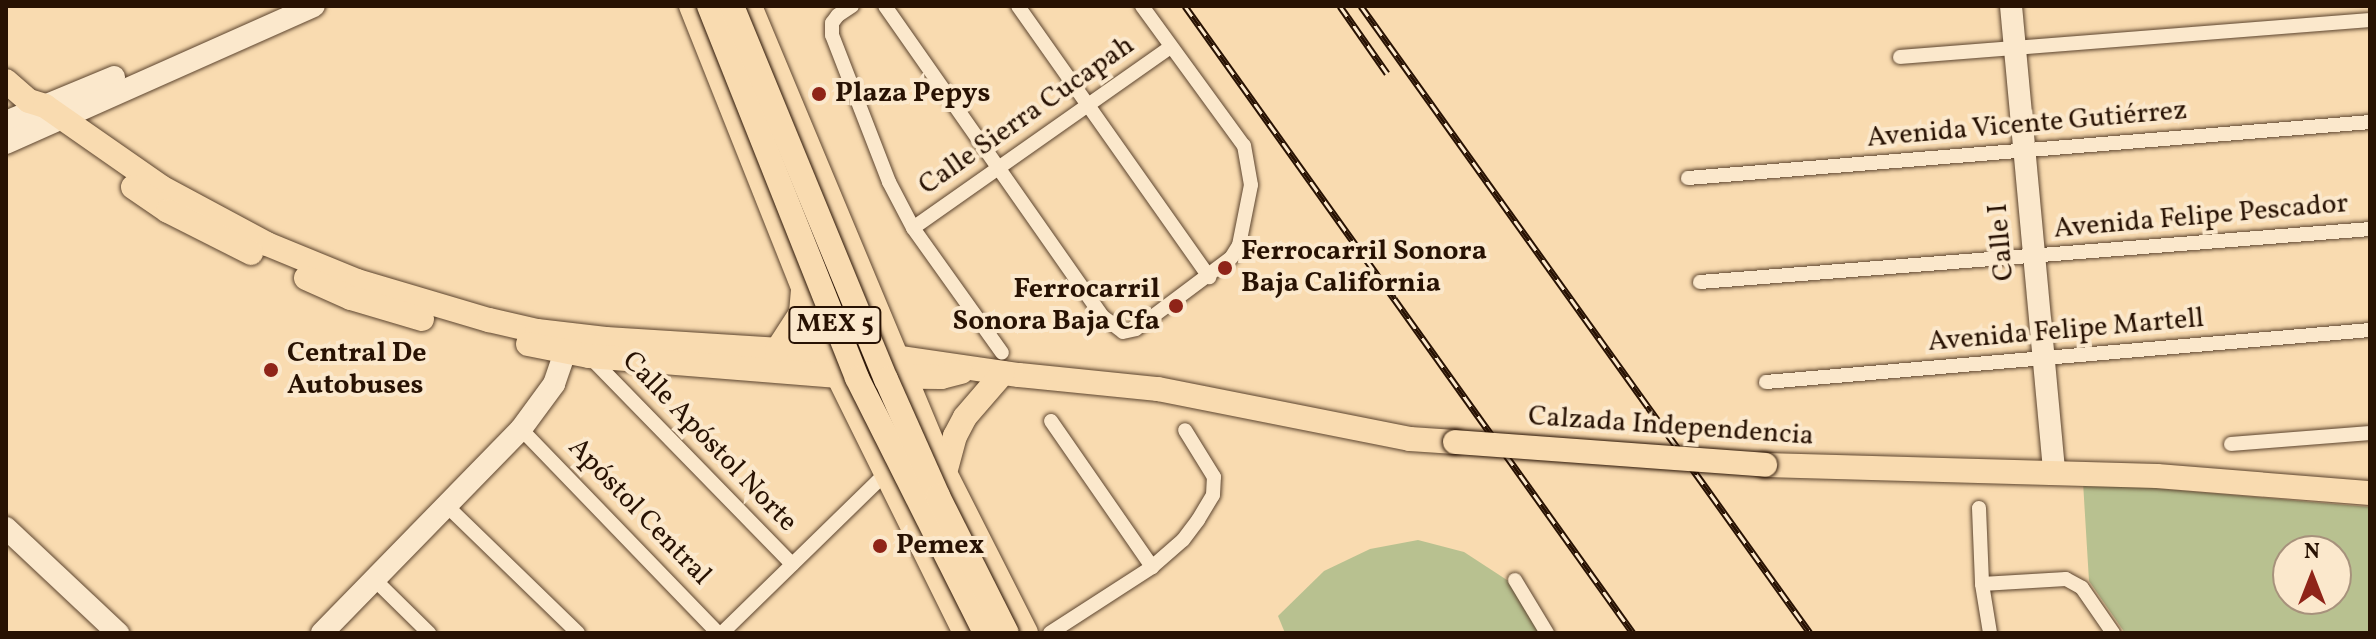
<!DOCTYPE html>
<meta charset="utf-8">
<style>
body{margin:0}
#map{position:relative;width:2376px;height:639px;overflow:hidden;background:#f9dbb0;font-family:Vollkorn,serif}
div>[style]{position:absolute}
.green>*{inset:0;background:#b8c190}
.roads{filter:drop-shadow(0 0 2px #5c442e) drop-shadow(0 0 2px #5c442e)}
.street>*{height:14px;margin:-7px;padding:0 7px;transform-origin:7px;border-radius:7px;background:#fbe8cc}
.secondary>*{height:22px;margin:-11px;padding:0 11px;transform-origin:11px;border-radius:11px;background:#fbe8cc}
.primary>*{height:24px;margin:-12px;padding:0 12px;transform-origin:12px;border-radius:12px;background:#f9dbb0}
.rail>*{height:7px;margin-top:-3.5px;transform-origin:0;background:repeating-linear-gradient(90deg,#fbe8cc 0 12px,#281203 0 24px);box-sizing:border-box;border-block:2px solid #281203}
.bridges{filter:drop-shadow(0 0 2px #281203) drop-shadow(0 0 2px #281203)}
.primary-bridge>*{height:24px;margin:-12px;padding:0 12px;transform-origin:12px;border-radius:12px;background:#f9dbb0}
.dots>*{width:22px;height:22px;translate:-50% -50%;box-sizing:border-box;border:4px solid #fbe8cc;border-radius:50%}
span{translate:-50% -50%;white-space:nowrap;text-align:center;line-height:1.15;-webkit-text-stroke:8px #fbe8cc;paint-order:stroke}
.shield-label span{padding:2px 6px;background:#fbe8cc;border:2px solid;border-radius:6px;-webkit-text-stroke-width:0}
.shield-label{font-size:26px;color:#281203;font-weight:700}
.poi-label{font-size:28px;color:#281203;font-weight:700}
.left{translate:0 -50%;text-align:left}
.right{translate:-100% -50%;text-align:right}
.street-label{font-size:28px;color:#281203}
.frame{position:absolute;inset:0;border:8px solid #281203;pointer-events:none}
.north{position:absolute;left:2272px;top:535px;width:80px;height:80px;box-sizing:border-box;background:#fbe8cc;border:2px solid #a7927c;border-radius:50%;rotate:0deg;font-size:22px;font-weight:700;line-height:32px;text-align:center;color:#281203}
.north::after{content:'';display:block;margin:auto;width:28px;height:36px;background:#8f2418;clip-path:polygon(50% 0,100% 100%,50% 72%,0 100%)}
</style>
<div id="map">
<div class="green">
<div style="clip-path:polygon(evenodd,2083px 482px,2370px 507px,2370px 633px,2125px 633px,2089px 581px,2083px 482px,2288px 551px,2336px 551px,2336px 599px,2288px 599px,2288px 551px)"></div>
<div style="clip-path:polygon(1418px 540px,1464px 552px,1510px 582px,1540px 633px,1285px 633px,1278px 616px,1324px 571px,1370px 549px)"></div>
</div>
<div class="roads">
<div class="street">
<div style="left:852px;top:6px;width:17px;rotate:147deg"></div>
<div style="left:838px;top:15px;width:10px;rotate:127deg"></div>
<div style="left:832px;top:23px;width:12px;rotate:90deg"></div>
<div style="left:832px;top:35px;width:158px;rotate:68.8deg"></div>
<div style="left:889px;top:182px;width:52px;rotate:62.4deg"></div>
<div style="left:913px;top:228px;width:153px;rotate:54.5deg"></div>
<div style="left:885px;top:6px;width:378px;rotate:55deg"></div>
<div style="left:1102px;top:316px;width:26px;rotate:37deg"></div>
<div style="left:1123px;top:332px;width:13px;rotate:-13deg"></div>
<div style="left:1136px;top:329px;width:119px;rotate:-36.8deg"></div>
<div style="left:1231px;top:258px;width:15px;rotate:-58deg"></div>
<div style="left:1239px;top:245px;width:61px;rotate:-78.7deg"></div>
<div style="left:1251px;top:185px;width:40px;rotate:-100deg"></div>
<div style="left:1244px;top:146px;width:173px;rotate:-126.1deg"></div>
<div style="left:1018px;top:6px;width:332px;rotate:54.8deg"></div>
<div style="left:1900px;top:57px;width:471px;rotate:-4.5deg"></div>
<div style="left:1688px;top:178px;width:684px;rotate:-4.69deg"></div>
<div style="left:913px;top:228px;width:315px;rotate:-35.1deg"></div>
<div style="left:1700px;top:282px;width:672px;rotate:-4.52deg"></div>
<div style="left:589px;top:356px;width:291px;rotate:45.7deg"></div>
<div style="left:1766px;top:382px;width:606px;rotate:-4.92deg"></div>
<div style="left:1051px;top:421px;width:178px;rotate:55.3deg"></div>
<div style="left:521px;top:429px;width:284px;rotate:46deg"></div>
<div style="left:2231px;top:444px;width:139px;rotate:-4.5deg"></div>
<div style="left:448px;top:507px;width:181px;rotate:44.1deg"></div>
<div style="left:1979px;top:508px;width:76px;rotate:87.7deg"></div>
<div style="left:1982px;top:584px;width:50px;rotate:80.7deg"></div>
<div style="left:375px;top:580px;width:76px;rotate:44.5deg"></div>
<div style="left:1515px;top:580px;width:62px;rotate:58.9deg"></div>
<div style="left:1982px;top:584px;width:84px;rotate:-3.4deg"></div>
<div style="left:2066px;top:579px;width:18px;rotate:29deg"></div>
<div style="left:2082px;top:588px;width:55px;rotate:55.4deg"></div>
<div style="left:722px;top:633px;width:226px;rotate:-44.3deg"></div>
<div style="left:1050px;top:633px;width:121px;rotate:-32.9deg"></div>
<div style="left:1152px;top:567px;width:41px;rotate:-41.1deg"></div>
<div style="left:1183px;top:540px;width:25px;rotate:-53deg"></div>
<div style="left:1198px;top:520px;width:29px;rotate:-59deg"></div>
<div style="left:1213px;top:495px;width:18px;rotate:-87deg"></div>
<div style="left:1214px;top:477px;width:55px;rotate:-121.7deg"></div>
</div>
<div class="secondary">
<div style="left:2011px;top:6px;width:468px;rotate:84.7deg"></div>
<div style="left:6px;top:122px;width:117px;rotate:-22.6deg"></div>
<div style="left:6px;top:143px;width:337px;rotate:-24deg"></div>
<div style="left:6px;top:528px;width:154px;rotate:43.2deg"></div>
<div style="left:322px;top:633px;width:285px;rotate:-45.7deg"></div>
<div style="left:521px;top:429px;width:56px;rotate:-53.7deg"></div>
<div style="left:554px;top:384px;width:34px;rotate:-71deg"></div>
</div>
<div class="primary">
<div style="left:691px;top:6px;width:398px;rotate:68.3deg"></div>
<div style="left:838px;top:376px;width:287px;rotate:63.7deg"></div>
<div style="left:750px;top:6px;width:506px;rotate:67.34deg"></div>
<div style="left:945px;top:473px;width:179px;rotate:63.1deg"></div>
<div style="left:6px;top:81px;width:30px;rotate:41deg"></div>
<div style="left:29px;top:101px;width:17px;rotate:17deg"></div>
<div style="left:45px;top:106px;width:141px;rotate:34.9deg"></div>
<div style="left:161px;top:187px;width:120px;rotate:28.3deg"></div>
<div style="left:267px;top:244px;width:97px;rotate:22.3deg"></div>
<div style="left:357px;top:281px;width:138px;rotate:16.5deg"></div>
<div style="left:489px;top:320px;width:49px;rotate:12.9deg"></div>
<div style="left:537px;top:331px;width:69px;rotate:6.6deg"></div>
<div style="left:606px;top:339px;width:290px;rotate:3.6deg"></div>
<div style="left:895px;top:357px;width:125px;rotate:8.3deg"></div>
<div style="left:1019px;top:375px;width:140px;rotate:5.8deg"></div>
<div style="left:1158px;top:389px;width:257px;rotate:11.2deg"></div>
<div style="left:1410px;top:439px;width:45px;rotate:3.8deg"></div>
<div style="left:133px;top:187px;width:42px;rotate:34.4deg"></div>
<div style="left:168px;top:211px;width:93px;rotate:26.8deg"></div>
<div style="left:306px;top:278px;width:49px;rotate:24deg"></div>
<div style="left:351px;top:298px;width:74px;rotate:16.5deg"></div>
<div style="left:528px;top:344px;width:62px;rotate:11.1deg"></div>
<div style="left:589px;top:356px;width:250px;rotate:4.6deg"></div>
<div style="left:838px;top:376px;width:103px;rotate:0.6deg"></div>
<div style="left:941px;top:377px;width:21px;rotate:-14deg"></div>
<div style="left:777px;top:350px;width:44px;rotate:-57deg"></div>
<div style="left:801px;top:313px;width:23px;rotate:-85deg"></div>
<div style="left:1765px;top:465px;width:392px;rotate:1.6deg"></div>
<div style="left:2157px;top:476px;width:214px;rotate:4.6deg"></div>
<div style="left:945px;top:473px;width:38px;rotate:-75deg"></div>
<div style="left:955px;top:436px;width:21px;rotate:-62deg"></div>
<div style="left:965px;top:417px;width:58px;rotate:-49.2deg"></div>
</div>
</div>
<div class="rail">
<div style="left:1185px;top:6px;width:771px;rotate:54.45deg"></div>
<div style="left:1340px;top:6px;width:82px;rotate:55deg"></div>
<div style="left:1361px;top:6px;width:771px;rotate:54.39deg"></div>
</div>
<div class="bridges">
<div class="primary-bridge">
<div style="left:709px;top:6px;width:400px;rotate:68.3deg"></div>
<div style="left:857px;top:378px;width:285px;rotate:63.3deg"></div>
<div style="left:732px;top:6px;width:404px;rotate:67.6deg"></div>
<div style="left:886px;top:379px;width:128px;rotate:66deg"></div>
<div style="left:938px;top:496px;width:153px;rotate:63.3deg"></div>
<div style="left:1455px;top:442px;width:311px;rotate:4.2deg"></div>
</div>
</div>
<div class="dots">
<div style="left:819px;top:94px;background:#8f2418"></div>
<div style="left:1225px;top:268px;background:#8f2418"></div>
<div style="left:1176px;top:306px;background:#8f2418"></div>
<div style="left:271px;top:370px;background:#8f2418"></div>
<div style="left:880px;top:546px;background:#8f2418"></div>
</div>
<div class="shield-label">
<span style="left:835px;top:325px">MEX 5</span>
</div>
<div class="poi-label">
<span class="left" style="left:835px;top:94px">Plaza Pepys</span>
<span class="left" style="left:1241px;top:268px">Ferrocarril Sonora<br>Baja California</span>
<span class="right" style="left:1160px;top:306px">Ferrocarril<br>Sonora Baja Cfa</span>
<span class="left" style="left:287px;top:370px">Central De<br>Autobuses</span>
<span class="left" style="left:896px;top:546px">Pemex</span>
</div>
<div class="street-label">
<span style="left:1027px;top:116px;rotate:-35deg">Calle Sierra Cucapah</span>
<span style="left:2027px;top:125px;rotate:-5deg">Avenida Vicente Gutiérrez</span>
<span style="left:2201px;top:217px;rotate:-5deg">Avenida Felipe Pescador</span>
<span style="left:2002px;top:242px;rotate:-95deg">Calle I</span>
<span style="left:2066px;top:331px;rotate:-5deg">Avenida Felipe Martell</span>
<span style="left:1671px;top:427px;rotate:4deg">Calzada Independencia</span>
<span style="left:709px;top:442px;rotate:46deg">Calle Apóstol Norte</span>
<span style="left:639px;top:512px;rotate:46deg">Apóstol Central</span>
</div>
<div class="frame"></div>
<div class="north">N</div>
</div>
